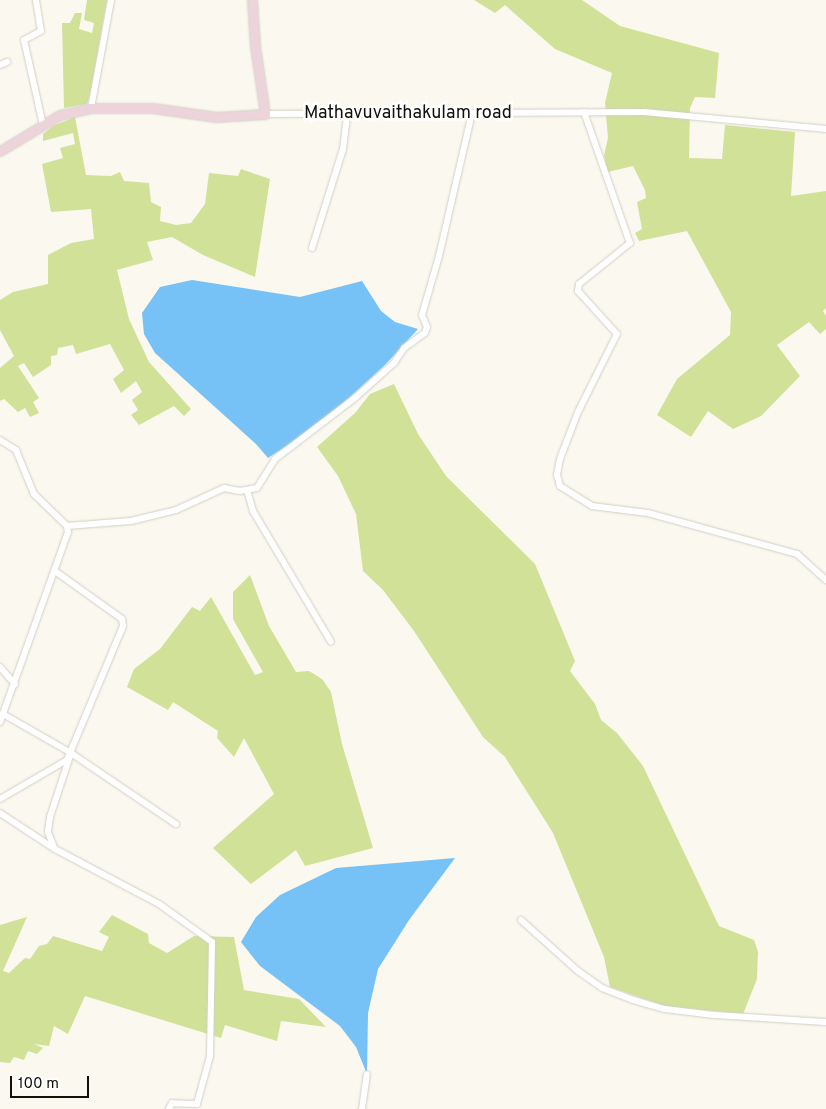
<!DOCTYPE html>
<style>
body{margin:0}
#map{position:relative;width:826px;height:1109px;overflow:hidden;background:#fbf8ef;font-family:Overpass,sans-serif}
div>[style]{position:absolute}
.green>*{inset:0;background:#d1e198}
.water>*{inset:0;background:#76c1f6}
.roads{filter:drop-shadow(0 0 1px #d2cfc6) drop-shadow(0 0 1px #d2cfc6)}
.street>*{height:6px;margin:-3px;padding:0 3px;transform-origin:3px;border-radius:3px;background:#fff}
.secondary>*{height:9px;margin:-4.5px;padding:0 4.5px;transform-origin:4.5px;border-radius:4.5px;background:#edd3da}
span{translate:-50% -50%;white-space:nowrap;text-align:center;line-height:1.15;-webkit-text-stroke:5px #fff;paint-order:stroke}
.street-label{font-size:18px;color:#11100d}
.scale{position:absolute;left:10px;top:1076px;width:79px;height:22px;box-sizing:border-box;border:2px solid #11100d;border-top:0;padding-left:6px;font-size:15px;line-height:18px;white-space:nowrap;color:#11100d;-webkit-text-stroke:4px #fff;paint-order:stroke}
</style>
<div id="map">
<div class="green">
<div style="clip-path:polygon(87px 0,107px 0,90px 95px,87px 104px,64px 108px,62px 23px,70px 23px,75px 13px,82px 13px,79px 29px,92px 33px,94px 23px,84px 20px)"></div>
<div style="clip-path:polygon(474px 0,582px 0,620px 26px,719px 53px,715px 98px,695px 97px,690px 108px,689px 158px,722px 159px,725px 125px,795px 132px,791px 196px,826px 191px,826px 308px,823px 311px,826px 316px,826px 329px,820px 334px,809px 322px,777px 345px,800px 376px,761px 416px,733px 429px,708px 411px,691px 437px,657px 415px,677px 379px,730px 335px,731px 312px,687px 231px,639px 241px,635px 233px,642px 229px,637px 202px,646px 198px,645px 190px,633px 166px,608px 172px,604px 155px,608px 138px,605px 103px,612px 73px,555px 49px,505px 5px,495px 13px)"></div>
<div style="clip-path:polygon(75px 117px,86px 175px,111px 176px,120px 172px,124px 181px,149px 183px,151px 202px,161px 207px,160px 221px,176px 225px,191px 223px,205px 204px,209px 173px,238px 176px,241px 169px,270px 179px,255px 277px,203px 255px,172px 237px,147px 242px,153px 260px,117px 270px,129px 319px,149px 362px,191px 409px,184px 416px,174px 406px,139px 425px,131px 415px,138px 410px,132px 400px,142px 392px,136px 381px,121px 393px,113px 379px,124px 370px,110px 344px,76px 354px,73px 345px,58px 348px,57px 355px,51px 356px,51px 365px,33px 377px,24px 363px,18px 366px,39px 398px,33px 402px,39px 413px,30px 417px,25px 408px,18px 412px,4px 399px,0 401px,0 368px,14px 356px,0 330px,0 300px,13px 292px,48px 284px,48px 255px,71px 243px,94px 239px,91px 209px,51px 212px,42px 164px,63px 158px,60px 148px,75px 144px,73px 133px,43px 141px,43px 134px,53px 126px)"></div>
<div style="clip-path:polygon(394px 384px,418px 434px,446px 476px,535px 564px,575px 661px,570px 671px,595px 704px,601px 720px,617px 733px,643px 766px,719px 926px,754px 940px,758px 952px,757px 979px,743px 1014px,664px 1006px,610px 987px,604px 957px,553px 833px,505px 757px,483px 737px,414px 631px,383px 590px,363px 571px,356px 514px,338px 476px,317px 447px,355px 413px,370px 394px)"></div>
<div style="clip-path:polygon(250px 575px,269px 626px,296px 672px,309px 671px,322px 679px,331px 692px,342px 744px,373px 848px,305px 866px,296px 850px,251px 884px,213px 848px,274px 794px,244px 738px,234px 757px,217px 738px,218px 731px,173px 702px,168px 710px,127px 687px,134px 669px,160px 649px,192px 607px,200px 611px,211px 597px,255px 675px,263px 672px,233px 619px,233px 592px)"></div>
<div style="clip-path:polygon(112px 915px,148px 934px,149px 943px,167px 953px,194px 936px,234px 937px,244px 990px,299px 999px,326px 1027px,281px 1021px,277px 1041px,225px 1025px,221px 1038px,85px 996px,68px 1034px,54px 1026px,49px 1046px,34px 1044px,43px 1048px,37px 1054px,28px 1051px,24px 1060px,14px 1057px,10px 1063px,0 1062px,0 925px,27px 917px,3px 971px,9px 973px,25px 958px,30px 959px,39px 946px,47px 944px,53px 936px,102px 951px,109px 937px,99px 932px)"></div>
</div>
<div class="water">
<div style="clip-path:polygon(192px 280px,300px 297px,362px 281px,381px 311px,395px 322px,418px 329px,385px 365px,351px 396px,309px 431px,268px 458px,256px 444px,155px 353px,144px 334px,142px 313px,160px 287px)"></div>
<div style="clip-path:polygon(455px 858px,409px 920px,378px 969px,368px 1013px,367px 1074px,356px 1047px,340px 1026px,260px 966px,241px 942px,256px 917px,280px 895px,336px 868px)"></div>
</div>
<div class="roads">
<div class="street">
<div style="left:36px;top:0;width:31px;rotate:81deg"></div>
<div style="left:41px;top:31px;width:19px;rotate:152deg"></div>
<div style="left:24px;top:40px;width:87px;rotate:77.4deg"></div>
<div style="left:0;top:65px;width:8px;rotate:-23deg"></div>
<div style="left:91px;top:108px;width:110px;rotate:-79.5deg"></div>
<div style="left:584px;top:112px;width:139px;rotate:70.7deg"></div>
<div style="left:630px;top:243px;width:65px;rotate:141.2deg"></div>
<div style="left:579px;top:284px;width:7px;rotate:98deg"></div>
<div style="left:578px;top:291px;width:58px;rotate:47.8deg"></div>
<div style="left:617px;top:334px;width:87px;rotate:116.6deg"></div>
<div style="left:578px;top:412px;width:50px;rotate:111deg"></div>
<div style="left:560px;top:459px;width:16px;rotate:101deg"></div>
<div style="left:557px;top:475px;width:11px;rotate:75deg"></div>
<div style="left:560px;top:486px;width:38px;rotate:32deg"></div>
<div style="left:592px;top:506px;width:56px;rotate:7.1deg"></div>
<div style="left:648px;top:513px;width:155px;rotate:15.4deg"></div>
<div style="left:797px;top:554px;width:39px;rotate:42deg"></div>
<div style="left:265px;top:114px;width:379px;rotate:-0.3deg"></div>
<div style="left:644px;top:112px;width:183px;rotate:5.3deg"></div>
<div style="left:312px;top:248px;width:104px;rotate:-72.6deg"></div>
<div style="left:343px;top:149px;width:35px;rotate:-83deg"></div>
<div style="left:0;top:440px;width:19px;rotate:32deg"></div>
<div style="left:16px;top:450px;width:48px;rotate:67.8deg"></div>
<div style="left:34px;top:494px;width:46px;rotate:44.1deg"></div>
<div style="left:67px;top:526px;width:6px;rotate:81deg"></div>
<div style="left:68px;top:532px;width:202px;rotate:109.7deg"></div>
<div style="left:247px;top:490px;width:22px;rotate:74deg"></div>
<div style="left:253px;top:511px;width:152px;rotate:59.2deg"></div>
<div style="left:67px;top:526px;width:64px;rotate:-4.5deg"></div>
<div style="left:131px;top:521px;width:46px;rotate:-13.7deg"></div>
<div style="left:176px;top:510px;width:53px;rotate:-24.6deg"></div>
<div style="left:224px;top:488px;width:16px;rotate:11deg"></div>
<div style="left:240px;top:491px;width:17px;rotate:-10deg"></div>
<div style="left:257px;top:488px;width:34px;rotate:-58deg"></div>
<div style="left:275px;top:459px;width:102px;rotate:-37.4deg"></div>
<div style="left:356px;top:397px;width:51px;rotate:-41.8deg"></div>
<div style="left:394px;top:363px;width:18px;rotate:-56deg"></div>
<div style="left:404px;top:348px;width:26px;rotate:-36deg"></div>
<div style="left:425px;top:333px;width:6px;rotate:-72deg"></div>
<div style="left:427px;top:327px;width:13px;rotate:-113deg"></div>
<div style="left:422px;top:315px;width:61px;rotate:-73.9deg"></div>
<div style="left:439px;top:256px;width:147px;rotate:-77deg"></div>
<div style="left:0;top:667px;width:23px;rotate:49deg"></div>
<div style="left:3px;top:714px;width:78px;rotate:29.8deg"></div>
<div style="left:71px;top:753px;width:67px;rotate:108.2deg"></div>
<div style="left:50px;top:817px;width:15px;rotate:98deg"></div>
<div style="left:48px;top:832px;width:17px;rotate:69deg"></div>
<div style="left:71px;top:753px;width:127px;rotate:34.1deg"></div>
<div style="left:0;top:799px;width:78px;rotate:-30.2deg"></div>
<div style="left:67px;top:760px;width:145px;rotate:-67.3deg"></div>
<div style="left:123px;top:626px;width:7px;rotate:-98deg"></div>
<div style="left:122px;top:619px;width:82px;rotate:-144.4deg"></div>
<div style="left:0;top:813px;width:66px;rotate:33.2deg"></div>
<div style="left:55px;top:849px;width:118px;rotate:27.9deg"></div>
<div style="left:159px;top:904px;width:65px;rotate:35.6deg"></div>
<div style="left:212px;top:942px;width:114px;rotate:91deg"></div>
<div style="left:210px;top:1056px;width:50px;rotate:105.2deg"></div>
<div style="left:197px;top:1104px;width:25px;rotate:-178deg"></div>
<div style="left:172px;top:1103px;width:7px;rotate:117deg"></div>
<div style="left:521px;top:920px;width:76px;rotate:41.8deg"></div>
<div style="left:578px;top:971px;width:29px;rotate:35deg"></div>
<div style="left:602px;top:988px;width:33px;rotate:21deg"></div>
<div style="left:633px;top:1000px;width:33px;rotate:16deg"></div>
<div style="left:665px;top:1009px;width:49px;rotate:7deg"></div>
<div style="left:714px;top:1015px;width:112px;rotate:3.6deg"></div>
<div style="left:362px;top:1109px;width:35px;rotate:-82deg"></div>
</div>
<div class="secondary">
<div style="left:0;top:151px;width:70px;rotate:-31deg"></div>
<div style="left:60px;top:115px;width:32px;rotate:-13deg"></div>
<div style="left:91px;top:108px;width:62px"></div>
<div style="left:153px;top:108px;width:64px;rotate:8.1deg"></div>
<div style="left:216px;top:117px;width:49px;rotate:-3.5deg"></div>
<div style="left:265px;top:114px;width:69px;rotate:-98.4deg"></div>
<div style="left:255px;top:46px;width:46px;rotate:-93.7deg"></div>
</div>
</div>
<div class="street-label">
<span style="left:408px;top:114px">Mathavuvaithakulam road</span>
</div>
<div class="scale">100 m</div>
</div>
